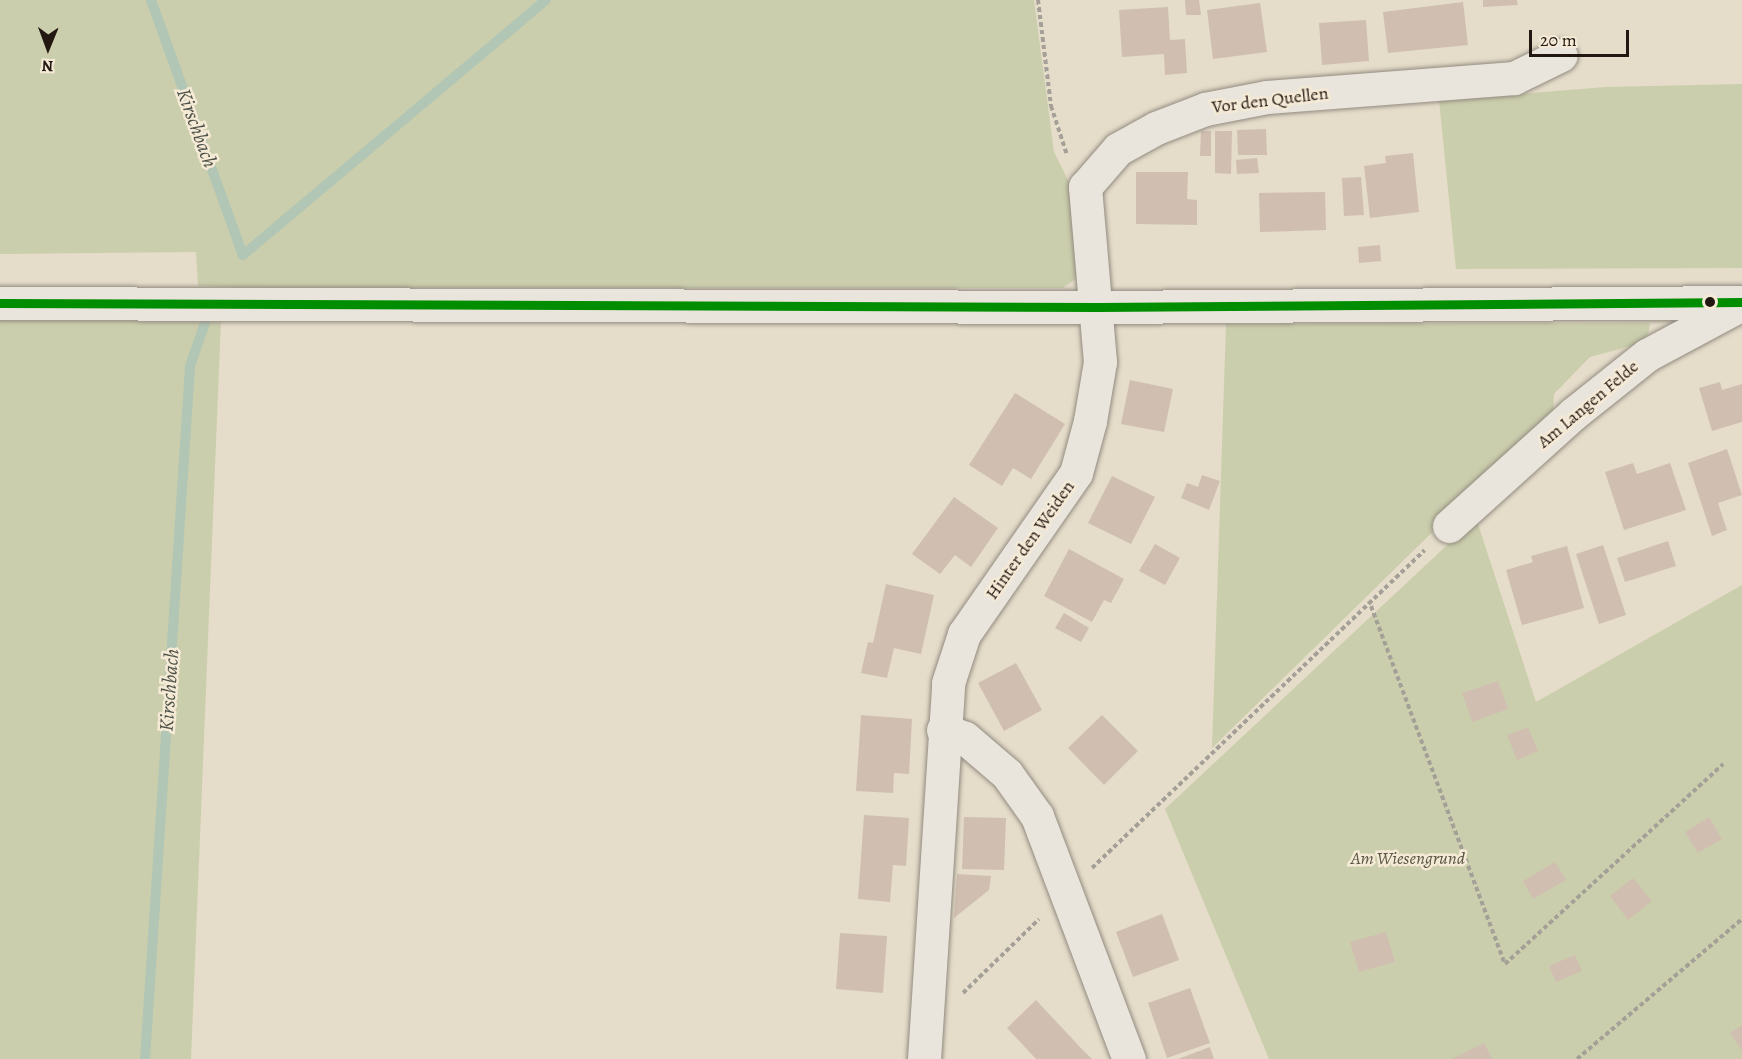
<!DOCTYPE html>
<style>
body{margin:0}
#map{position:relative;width:1742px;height:1059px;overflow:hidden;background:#e5dcc9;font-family:Alegreya,serif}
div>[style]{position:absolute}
.green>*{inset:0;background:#cbceac}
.stream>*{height:10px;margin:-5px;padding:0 5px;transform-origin:5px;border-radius:5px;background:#b1c6b4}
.building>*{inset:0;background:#d0bfb0}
.path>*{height:4px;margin-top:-2px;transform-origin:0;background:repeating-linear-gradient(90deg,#a4a098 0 4.5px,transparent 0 7.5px)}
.roads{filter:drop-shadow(0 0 2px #928b80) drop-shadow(0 0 2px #928b80)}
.street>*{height:33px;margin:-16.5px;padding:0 16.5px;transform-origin:16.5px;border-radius:16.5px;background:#eae5dc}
.secondary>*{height:33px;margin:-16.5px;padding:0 16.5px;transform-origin:16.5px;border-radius:16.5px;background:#eae5dc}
.bus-1>*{height:9px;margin:-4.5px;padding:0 4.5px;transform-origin:4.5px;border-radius:4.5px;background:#008e00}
.dots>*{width:16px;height:16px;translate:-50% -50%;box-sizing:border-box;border:3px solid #f5ead5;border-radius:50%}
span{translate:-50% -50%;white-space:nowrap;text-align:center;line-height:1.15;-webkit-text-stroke:5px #f5ead5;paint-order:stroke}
.street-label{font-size:18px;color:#231712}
.park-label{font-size:18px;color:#565340;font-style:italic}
.water-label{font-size:20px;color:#4d5148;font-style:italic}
.north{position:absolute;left:18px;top:18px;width:60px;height:60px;-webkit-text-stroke:4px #f5ead5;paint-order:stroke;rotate:181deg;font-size:16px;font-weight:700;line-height:24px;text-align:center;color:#231712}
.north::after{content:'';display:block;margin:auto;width:21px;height:27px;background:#231712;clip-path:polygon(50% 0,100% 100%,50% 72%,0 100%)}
.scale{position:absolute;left:1529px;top:30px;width:100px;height:27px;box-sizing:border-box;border:3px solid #231712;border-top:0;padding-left:8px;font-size:18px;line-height:21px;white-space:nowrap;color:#231712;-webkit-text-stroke:4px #f5ead5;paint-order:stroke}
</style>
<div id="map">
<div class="green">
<div style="clip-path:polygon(0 0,1034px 0,1054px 152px,1074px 192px,1078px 277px,1063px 288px,269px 288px,198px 286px,196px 252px,0 254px)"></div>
<div style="clip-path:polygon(1742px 84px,1742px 268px,1456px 269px,1439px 100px,1606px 87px)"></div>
<div style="clip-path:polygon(0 319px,221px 319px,191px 1059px,0 1059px)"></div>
<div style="clip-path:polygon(1650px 323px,1648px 335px,1638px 344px,1590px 357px,1554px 394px,1553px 414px,1212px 748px,1226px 324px)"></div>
<div style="clip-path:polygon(1476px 518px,1536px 702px,1742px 585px,1742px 1059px,1269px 1059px,1165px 809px)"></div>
</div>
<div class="stream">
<div style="left:151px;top:0;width:271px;rotate:70.2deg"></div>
<div style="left:243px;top:255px;width:396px;rotate:-40.1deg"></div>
<div style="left:145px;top:1059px;width:694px;rotate:-86.28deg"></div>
<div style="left:190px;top:366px;width:46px;rotate:-70.8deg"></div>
</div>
<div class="building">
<div style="clip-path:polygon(1185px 0,1199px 0,1201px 15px,1186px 15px)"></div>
<div style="clip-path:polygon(1483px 0,1517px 0,1518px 5px,1483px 7px)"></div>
<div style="clip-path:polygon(1463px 2px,1468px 45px,1388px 53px,1383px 12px)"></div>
<div style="clip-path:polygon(1260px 3px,1267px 52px,1213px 59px,1207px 10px)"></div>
<div style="clip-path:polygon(1168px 7px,1170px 40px,1185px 39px,1187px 73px,1165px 75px,1164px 54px,1122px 57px,1119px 10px)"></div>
<div style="clip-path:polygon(1366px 20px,1369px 61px,1322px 65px,1319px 23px)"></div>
<div style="clip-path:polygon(1266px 129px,1267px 155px,1238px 155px,1237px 130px)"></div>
<div style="clip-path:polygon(1201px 131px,1211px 131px,1211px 156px,1200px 156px)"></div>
<div style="clip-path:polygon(1215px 131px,1232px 131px,1231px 174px,1215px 173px)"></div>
<div style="clip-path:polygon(1413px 153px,1419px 212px,1370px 218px,1364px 166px,1386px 163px,1385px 156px)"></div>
<div style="clip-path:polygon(1257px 158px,1259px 173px,1237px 174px,1236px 160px)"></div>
<div style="clip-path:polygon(1136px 172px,1188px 172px,1187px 199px,1197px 200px,1197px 225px,1136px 224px)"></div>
<div style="clip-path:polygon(1361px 177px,1364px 215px,1344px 216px,1342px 178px)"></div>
<div style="clip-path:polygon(1325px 192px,1326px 230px,1260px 232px,1259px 193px)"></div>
<div style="clip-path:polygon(1380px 245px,1381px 261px,1359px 263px,1358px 247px)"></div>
<div style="clip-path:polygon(1130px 380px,1173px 389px,1164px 432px,1121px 424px)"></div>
<div style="clip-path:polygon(1720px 382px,1722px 390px,1742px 384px,1742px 422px,1712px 431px,1699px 388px)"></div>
<div style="clip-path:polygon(1015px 393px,1065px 424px,1031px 479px,1013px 468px,1002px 486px,969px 465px)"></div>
<div style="clip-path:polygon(1727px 449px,1742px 495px,1718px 503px,1727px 530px,1712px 536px,1688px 463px)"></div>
<div style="clip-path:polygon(1633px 463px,1637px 474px,1670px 463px,1686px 510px,1624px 530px,1605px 472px)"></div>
<div style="clip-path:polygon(1202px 475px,1220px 481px,1209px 510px,1181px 498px,1187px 483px,1198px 487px)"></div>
<div style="clip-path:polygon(1112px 476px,1155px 497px,1131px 544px,1088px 523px)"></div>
<div style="clip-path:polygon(954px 497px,998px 528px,971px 567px,955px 555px,940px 574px,912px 554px)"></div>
<div style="clip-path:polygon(1668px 541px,1676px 566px,1625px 582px,1617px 558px)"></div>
<div style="clip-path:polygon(1155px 544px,1180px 558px,1165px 585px,1139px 571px)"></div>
<div style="clip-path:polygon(1603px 545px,1626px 615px,1599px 624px,1576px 554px)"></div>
<div style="clip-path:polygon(1567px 546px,1584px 608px,1522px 625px,1506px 570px,1533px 562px,1531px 556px)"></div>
<div style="clip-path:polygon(1069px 549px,1124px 579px,1111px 603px,1104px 600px,1092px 622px,1044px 596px)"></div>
<div style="clip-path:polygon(886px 584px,934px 595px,921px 654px,894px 648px,887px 678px,861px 673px,868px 642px,873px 643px)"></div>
<div style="clip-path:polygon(1064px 613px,1089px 628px,1081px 642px,1055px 628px)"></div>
<div style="clip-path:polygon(1016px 663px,1042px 710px,1004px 731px,978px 683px)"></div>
<div style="clip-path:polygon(1498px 681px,1508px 709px,1472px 722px,1462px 693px)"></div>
<div style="clip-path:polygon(861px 715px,912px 719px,909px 774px,894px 773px,893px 793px,856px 791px)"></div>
<div style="clip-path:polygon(1102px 715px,1138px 751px,1104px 785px,1068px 748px)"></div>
<div style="clip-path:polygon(1528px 727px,1538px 751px,1517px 760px,1507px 735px)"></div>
<div style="clip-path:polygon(864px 815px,909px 818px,906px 866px,893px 865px,890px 902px,858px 899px)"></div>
<div style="clip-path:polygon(964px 817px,1006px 818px,1004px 870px,962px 869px)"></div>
<div style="clip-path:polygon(1709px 817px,1722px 839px,1698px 853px,1685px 832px)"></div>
<div style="clip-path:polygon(1555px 862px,1566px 880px,1533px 899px,1523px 881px)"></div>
<div style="clip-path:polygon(957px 874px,991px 876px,989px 890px,954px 918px)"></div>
<div style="clip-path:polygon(1633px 878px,1652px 901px,1628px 920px,1610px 896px)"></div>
<div style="clip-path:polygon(1162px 914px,1179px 960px,1133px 977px,1116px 932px)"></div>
<div style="clip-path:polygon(1386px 932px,1395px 962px,1359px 972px,1350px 942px)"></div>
<div style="clip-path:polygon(840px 933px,887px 936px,883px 993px,836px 989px)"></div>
<div style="clip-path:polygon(1575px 955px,1582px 971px,1556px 982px,1549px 966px)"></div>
<div style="clip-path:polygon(1190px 988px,1210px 1043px,1167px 1058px,1148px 1003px)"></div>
<div style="clip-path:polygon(1036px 1000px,1079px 1046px,1092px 1059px,1036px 1059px,1007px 1028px)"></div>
<div style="clip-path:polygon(1742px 1025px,1742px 1051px,1730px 1033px)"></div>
<div style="clip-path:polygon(1484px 1043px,1492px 1059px,1452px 1059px)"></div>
<div style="clip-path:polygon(1210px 1047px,1214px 1059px,1178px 1059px)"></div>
</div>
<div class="path">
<div style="left:1038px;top:0;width:107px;rotate:83deg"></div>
<div style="left:1051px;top:106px;width:52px;rotate:71.9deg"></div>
<div style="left:1371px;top:606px;width:382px;rotate:69.5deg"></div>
<div style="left:1505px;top:964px;width:296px;rotate:-42.5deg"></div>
<div style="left:1092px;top:868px;width:460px;rotate:-43.7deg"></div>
<div style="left:963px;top:993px;width:106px;rotate:-44.2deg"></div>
<div style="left:1577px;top:1059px;width:216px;rotate:-40.3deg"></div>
</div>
<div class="roads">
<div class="street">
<div style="left:1098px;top:307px;width:644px;rotate:-0.44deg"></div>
<div style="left:1449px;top:526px;width:167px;rotate:-42.1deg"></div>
<div style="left:1573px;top:414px;width:95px;rotate:-38.6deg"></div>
<div style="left:1647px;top:355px;width:108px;rotate:-28.2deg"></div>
<div style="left:943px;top:730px;width:23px;rotate:20deg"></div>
<div style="left:965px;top:738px;width:55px;rotate:40.6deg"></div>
<div style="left:1007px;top:774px;width:52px;rotate:54.5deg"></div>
<div style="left:1037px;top:816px;width:260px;rotate:69.3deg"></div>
<div style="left:924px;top:1059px;width:377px;rotate:-86.3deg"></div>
<div style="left:948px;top:683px;width:52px;rotate:-71.9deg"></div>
<div style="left:964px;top:634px;width:196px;rotate:-55.2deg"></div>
<div style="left:1076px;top:473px;width:54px;rotate:-74.9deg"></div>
<div style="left:1090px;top:421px;width:60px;rotate:-80.4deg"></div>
<div style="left:1100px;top:362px;width:176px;rotate:-94.9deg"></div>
<div style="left:1085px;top:187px;width:50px;rotate:-49deg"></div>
<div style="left:1118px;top:149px;width:43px;rotate:-28.9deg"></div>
<div style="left:1156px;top:128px;width:53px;rotate:-21.2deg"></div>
<div style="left:1205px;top:109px;width:63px;rotate:-11deg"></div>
<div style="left:1267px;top:97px;width:248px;rotate:-4.4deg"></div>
<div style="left:1514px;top:78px;width:52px;rotate:-26.1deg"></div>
</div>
<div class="secondary">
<div style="left:0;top:303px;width:1098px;rotate:0.21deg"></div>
</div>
</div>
<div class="bus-1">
<div style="left:0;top:303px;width:1098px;rotate:0.21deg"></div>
<div style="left:1098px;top:307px;width:644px;rotate:-0.44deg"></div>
</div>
<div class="dots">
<div style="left:1710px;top:302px;background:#231712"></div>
</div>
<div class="street-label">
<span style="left:1270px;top:100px;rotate:-7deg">Vor den Quellen</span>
<span style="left:1588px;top:404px;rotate:-40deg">Am Langen Felde</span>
<span style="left:1030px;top:540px;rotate:-55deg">Hinter den Weiden</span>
</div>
<div class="park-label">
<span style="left:1408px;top:858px">Am Wiesengrund</span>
</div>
<div class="water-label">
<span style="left:197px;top:128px;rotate:70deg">Kirschbach</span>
<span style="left:169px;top:690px;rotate:-86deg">Kirschbach</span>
</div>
<div class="north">N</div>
<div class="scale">20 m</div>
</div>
